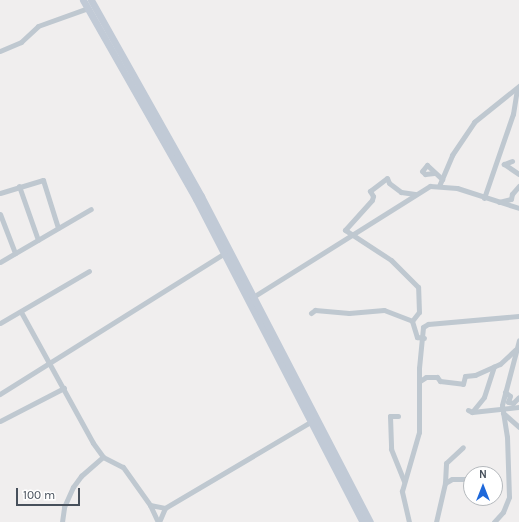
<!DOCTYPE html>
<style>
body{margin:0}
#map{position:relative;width:519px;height:522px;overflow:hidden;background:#f0eeee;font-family:Karla,sans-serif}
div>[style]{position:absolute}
.street>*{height:5px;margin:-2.5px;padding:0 2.5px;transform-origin:2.5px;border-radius:2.5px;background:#bfc8d0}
.secondary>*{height:7px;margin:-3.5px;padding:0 3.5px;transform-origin:3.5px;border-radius:3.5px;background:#c1cad6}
span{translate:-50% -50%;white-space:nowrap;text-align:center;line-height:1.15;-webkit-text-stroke:4px #fff;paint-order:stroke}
.north{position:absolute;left:463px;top:466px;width:40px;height:40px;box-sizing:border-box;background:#fff;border:1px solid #b5b9bd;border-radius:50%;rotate:0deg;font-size:11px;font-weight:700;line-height:16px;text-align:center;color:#47505b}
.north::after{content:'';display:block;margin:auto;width:14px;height:18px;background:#1e68da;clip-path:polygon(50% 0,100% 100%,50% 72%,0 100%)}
.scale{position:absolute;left:16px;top:488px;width:64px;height:18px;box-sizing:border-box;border:2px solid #47505b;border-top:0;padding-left:5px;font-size:12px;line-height:14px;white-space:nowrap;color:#47505b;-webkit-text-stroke:3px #fff;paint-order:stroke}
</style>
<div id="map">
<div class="street">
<div style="left:0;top:51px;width:23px;rotate:-23deg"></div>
<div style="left:21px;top:42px;width:23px;rotate:-43deg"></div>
<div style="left:38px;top:26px;width:53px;rotate:-19.8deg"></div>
<div style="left:512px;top:161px;width:9px;rotate:159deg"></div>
<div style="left:504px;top:164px;width:18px;rotate:34deg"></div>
<div style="left:434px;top:173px;width:9px;rotate:174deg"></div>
<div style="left:425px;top:174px;width:4px;rotate:-135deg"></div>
<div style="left:422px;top:171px;width:8px;rotate:-50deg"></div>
<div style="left:427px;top:165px;width:21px;rotate:43deg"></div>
<div style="left:19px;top:186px;width:57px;rotate:70.6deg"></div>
<div style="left:439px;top:186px;width:34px;rotate:-67deg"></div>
<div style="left:452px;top:155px;width:40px;rotate:-56deg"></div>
<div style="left:474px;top:122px;width:58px;rotate:-38.7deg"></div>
<div style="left:0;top:193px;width:45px;rotate:-16.8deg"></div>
<div style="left:43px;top:180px;width:50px;rotate:72.6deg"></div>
<div style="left:484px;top:198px;width:89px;rotate:-71deg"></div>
<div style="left:513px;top:114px;width:25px;rotate:-81deg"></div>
<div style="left:499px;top:202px;width:12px;rotate:-14deg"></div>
<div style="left:511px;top:199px;width:5px;rotate:-79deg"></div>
<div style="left:512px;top:194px;width:11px;rotate:-49deg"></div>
<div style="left:0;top:214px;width:42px;rotate:69deg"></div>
<div style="left:0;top:262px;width:105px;rotate:-30.2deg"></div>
<div style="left:253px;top:297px;width:209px;rotate:-32.1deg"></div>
<div style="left:430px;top:186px;width:27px;rotate:4deg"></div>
<div style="left:457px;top:188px;width:65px;rotate:17.9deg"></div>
<div style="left:21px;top:312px;width:149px;rotate:61.2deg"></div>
<div style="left:93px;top:443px;width:17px;rotate:54deg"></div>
<div style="left:103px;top:457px;width:22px;rotate:27deg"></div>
<div style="left:123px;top:467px;width:47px;rotate:54.6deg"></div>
<div style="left:150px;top:505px;width:19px;rotate:65deg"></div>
<div style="left:311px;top:313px;width:5px;rotate:-37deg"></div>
<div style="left:315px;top:310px;width:34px;rotate:5deg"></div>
<div style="left:349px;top:313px;width:35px;rotate:-5deg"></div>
<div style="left:384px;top:310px;width:30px;rotate:21deg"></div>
<div style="left:412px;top:321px;width:17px;rotate:73deg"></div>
<div style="left:417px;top:337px;width:7px;rotate:8deg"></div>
<div style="left:412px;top:321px;width:11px;rotate:-52deg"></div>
<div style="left:419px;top:312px;width:25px;rotate:-92deg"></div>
<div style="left:418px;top:287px;width:38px;rotate:-135deg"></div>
<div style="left:391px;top:260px;width:55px;rotate:-146.9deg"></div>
<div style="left:345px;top:230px;width:40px;rotate:-48deg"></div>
<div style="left:372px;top:200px;width:4px;rotate:-76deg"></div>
<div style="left:373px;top:196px;width:6px;rotate:-121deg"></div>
<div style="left:370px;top:191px;width:21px;rotate:-37deg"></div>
<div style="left:387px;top:178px;width:5px;rotate:68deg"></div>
<div style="left:389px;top:183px;width:15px;rotate:37deg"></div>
<div style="left:401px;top:192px;width:14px;rotate:8deg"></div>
<div style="left:0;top:323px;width:103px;rotate:-30.3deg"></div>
<div style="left:420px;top:381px;width:7px;rotate:-34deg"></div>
<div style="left:426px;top:377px;width:11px"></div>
<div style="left:437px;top:377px;width:5px;rotate:53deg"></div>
<div style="left:440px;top:381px;width:23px;rotate:7deg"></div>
<div style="left:463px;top:384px;width:8px;rotate:-76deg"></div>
<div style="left:465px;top:376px;width:10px;rotate:-6deg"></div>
<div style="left:475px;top:375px;width:27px;rotate:-24deg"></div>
<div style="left:500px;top:364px;width:21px;rotate:-43deg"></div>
<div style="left:505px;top:392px;width:6px;rotate:39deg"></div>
<div style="left:510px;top:396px;width:6px;rotate:108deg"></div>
<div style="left:508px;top:402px;width:5px;rotate:11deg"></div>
<div style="left:513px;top:403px;width:8px;rotate:-45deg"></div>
<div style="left:0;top:394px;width:267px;rotate:-32.1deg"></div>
<div style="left:468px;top:410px;width:4px;rotate:27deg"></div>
<div style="left:472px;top:412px;width:19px;rotate:-51deg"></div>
<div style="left:484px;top:397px;width:32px;rotate:-72deg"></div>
<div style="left:472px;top:412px;width:47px;rotate:-6.1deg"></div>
<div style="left:503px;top:413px;width:21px;rotate:41deg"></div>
<div style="left:398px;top:416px;width:8px;rotate:180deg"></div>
<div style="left:390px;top:416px;width:33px;rotate:88deg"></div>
<div style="left:391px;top:449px;width:35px;rotate:68deg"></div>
<div style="left:0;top:421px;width:72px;rotate:-27.3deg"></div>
<div style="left:445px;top:483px;width:20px;rotate:-87deg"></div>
<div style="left:446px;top:463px;width:23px;rotate:-43deg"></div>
<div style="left:150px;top:505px;width:15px;rotate:11deg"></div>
<div style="left:62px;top:522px;width:15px;rotate:-82deg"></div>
<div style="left:64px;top:507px;width:22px;rotate:-66deg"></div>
<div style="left:73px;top:487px;width:14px;rotate:-54deg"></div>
<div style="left:81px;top:476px;width:29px;rotate:-41deg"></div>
<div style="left:159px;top:522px;width:15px;rotate:-67deg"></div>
<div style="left:165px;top:508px;width:173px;rotate:-30.6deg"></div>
<div style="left:409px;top:522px;width:32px;rotate:-103deg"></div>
<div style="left:402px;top:491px;width:61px;rotate:-73.9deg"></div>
<div style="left:419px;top:432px;width:64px;rotate:-90deg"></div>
<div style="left:419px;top:368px;width:41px;rotate:-84.4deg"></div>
<div style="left:423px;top:327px;width:6px;rotate:-31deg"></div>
<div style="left:428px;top:324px;width:91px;rotate:-5deg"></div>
<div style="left:436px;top:522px;width:40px;rotate:-77deg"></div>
<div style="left:445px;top:483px;width:8px;rotate:-30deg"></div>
<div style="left:452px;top:479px;width:19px"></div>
<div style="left:494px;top:522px;width:13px;rotate:-48deg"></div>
<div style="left:503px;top:512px;width:16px;rotate:-68deg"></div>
<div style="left:509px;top:497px;width:60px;rotate:-91.9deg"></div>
<div style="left:507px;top:437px;width:32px;rotate:-99deg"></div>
<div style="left:502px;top:405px;width:67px;rotate:-75.3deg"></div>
</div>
<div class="secondary">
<div style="left:83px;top:0;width:229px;rotate:60.4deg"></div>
<div style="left:196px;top:199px;width:364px;rotate:62.7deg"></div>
<div style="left:91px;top:0;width:225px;rotate:60.7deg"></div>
<div style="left:201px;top:196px;width:367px;rotate:62.6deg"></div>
</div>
<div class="north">N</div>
<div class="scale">100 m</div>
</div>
